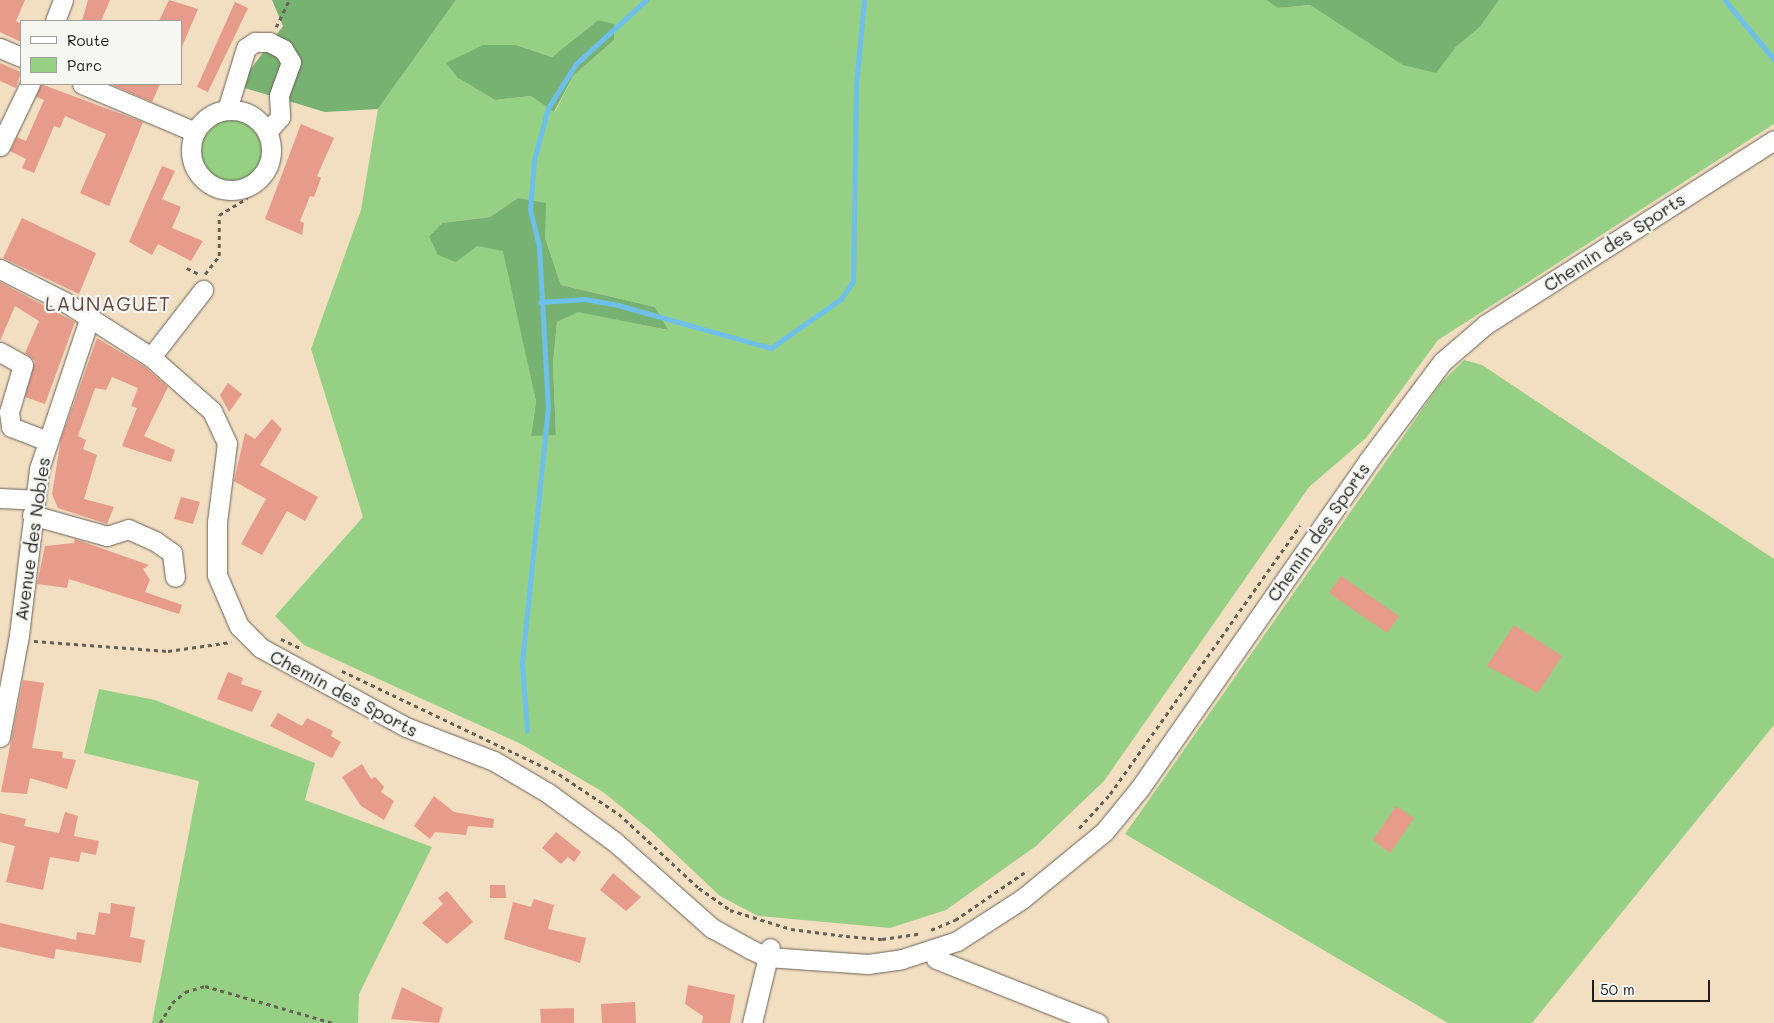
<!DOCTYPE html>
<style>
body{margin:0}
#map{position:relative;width:1774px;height:1023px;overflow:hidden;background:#f2dec1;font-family:Mali,sans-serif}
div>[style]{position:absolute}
.green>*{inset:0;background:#96d084}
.round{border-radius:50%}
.forest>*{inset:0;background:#78b272}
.stream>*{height:4.5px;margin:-2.25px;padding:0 2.25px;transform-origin:2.25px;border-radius:2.25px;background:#6ebfea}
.building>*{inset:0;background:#e79b8a}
.path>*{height:2.5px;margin-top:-1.25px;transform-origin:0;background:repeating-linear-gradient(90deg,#676056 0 4px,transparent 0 8px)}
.roads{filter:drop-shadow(0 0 1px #676056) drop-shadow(0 0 1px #676056)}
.minor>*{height:19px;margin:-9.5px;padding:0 9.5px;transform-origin:9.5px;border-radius:9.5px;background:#fff}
.minor>.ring{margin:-9.5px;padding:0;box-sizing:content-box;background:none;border:19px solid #fff;border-radius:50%}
span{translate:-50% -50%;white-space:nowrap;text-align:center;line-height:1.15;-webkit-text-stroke:4.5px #f6f6f2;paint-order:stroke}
.street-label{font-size:18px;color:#1c1c1c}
.quarter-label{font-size:20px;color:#634842;letter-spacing:1px}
.legend{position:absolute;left:20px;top:20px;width:162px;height:65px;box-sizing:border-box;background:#f6f6f2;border:1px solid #9f9f9c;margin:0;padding:6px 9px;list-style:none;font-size:15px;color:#1c1c1c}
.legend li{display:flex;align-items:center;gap:10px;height:25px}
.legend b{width:25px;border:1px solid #9f9f9c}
.scale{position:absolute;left:1592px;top:980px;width:118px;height:22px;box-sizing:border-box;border:2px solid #1c1c1c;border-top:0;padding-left:6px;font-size:15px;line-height:18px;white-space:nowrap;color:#1c1c1c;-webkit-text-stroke:4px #f6f6f2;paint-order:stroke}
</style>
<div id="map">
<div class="green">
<div style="clip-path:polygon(evenodd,456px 0,1266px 0,1278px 8px,1310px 5px,1369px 42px,1435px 73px,1456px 47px,1480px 27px,1499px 0,1774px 0,1774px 124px,1438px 340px,1366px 438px,1309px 487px,1104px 781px,1036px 846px,946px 910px,890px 928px,758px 916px,720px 896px,650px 830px,603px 792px,521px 744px,304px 645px,275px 616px,363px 517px,311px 349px,361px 210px,378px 109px,456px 0,598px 20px,614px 40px,573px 76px,555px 112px,531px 96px,495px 100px,458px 78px,516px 45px,552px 57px,598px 20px,456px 0,518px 198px,545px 238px,561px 285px,655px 307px,667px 330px,578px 311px,557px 322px,553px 365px,556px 435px,531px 435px,536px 402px,504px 250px,429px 236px,442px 223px,490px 217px,518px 198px)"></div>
<div class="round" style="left:195px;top:115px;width:72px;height:72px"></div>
<div style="clip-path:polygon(1464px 360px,1482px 365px,1774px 559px,1774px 725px,1532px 1023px,1448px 1023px,1125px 834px,1440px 384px)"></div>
<div style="clip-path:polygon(99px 689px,155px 700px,315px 763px,305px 800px,432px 847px,359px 994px,358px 1023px,152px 1023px,199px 781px,84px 753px)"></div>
</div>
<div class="forest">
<div style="clip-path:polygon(272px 0,456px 0,378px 109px,325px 112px,238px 86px,283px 26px)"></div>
<div style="clip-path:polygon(1266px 0,1499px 0,1480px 27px,1456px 47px,1436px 73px,1403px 65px,1310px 5px,1278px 8px)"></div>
<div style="clip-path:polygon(598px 20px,614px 24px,614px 40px,573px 76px,554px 112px,531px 96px,495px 100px,458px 78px,446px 63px,483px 45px,516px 45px,552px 57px)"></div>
<div style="clip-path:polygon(518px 198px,546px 203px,545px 238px,561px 285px,655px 307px,668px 330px,578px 312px,557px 322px,553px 365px,556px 435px,531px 436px,536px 402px,503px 251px,477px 246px,456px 262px,438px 255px,429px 236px,442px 223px,490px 217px)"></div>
</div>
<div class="stream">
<div style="left:1725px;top:0;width:77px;rotate:50.3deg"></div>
<div style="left:540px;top:302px;width:45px;rotate:-3.8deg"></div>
<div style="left:585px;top:299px;width:34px;rotate:10deg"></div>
<div style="left:618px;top:305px;width:159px;rotate:15.7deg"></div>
<div style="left:771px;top:348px;width:85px;rotate:-35deg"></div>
<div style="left:841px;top:299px;width:21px;rotate:-55deg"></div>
<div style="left:853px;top:282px;width:197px;rotate:-89.1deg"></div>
<div style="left:856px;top:85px;width:85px;rotate:-84.6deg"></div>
<div style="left:527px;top:731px;width:68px;rotate:-94.2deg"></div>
<div style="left:522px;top:663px;width:256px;rotate:-84.2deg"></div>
<div style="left:548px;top:408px;width:162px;rotate:-93.2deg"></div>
<div style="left:539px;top:246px;width:37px;rotate:-104deg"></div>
<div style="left:530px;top:210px;width:50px;rotate:-85.4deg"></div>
<div style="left:534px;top:160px;width:54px;rotate:-74.9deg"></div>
<div style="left:548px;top:108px;width:52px;rotate:-57.5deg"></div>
<div style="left:576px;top:64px;width:95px;rotate:-42.4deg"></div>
</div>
<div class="building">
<div style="clip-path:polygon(0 0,25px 0,16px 21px,21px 24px,21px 42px,0 32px)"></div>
<div style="clip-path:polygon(88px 0,110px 0,101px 21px,82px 21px)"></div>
<div style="clip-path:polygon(169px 0,198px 9px,181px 49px,181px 21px,159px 21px)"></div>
<div style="clip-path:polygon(235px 2px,248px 8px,208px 92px,197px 87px)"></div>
<div style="clip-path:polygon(0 63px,21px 72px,16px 88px,0 81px)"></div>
<div style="clip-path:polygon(41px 84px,143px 122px,109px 206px,80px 193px,106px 134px,65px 116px,60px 128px,54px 126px,34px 173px,22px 168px,26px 159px,10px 151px,17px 137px,26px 141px,44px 100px,36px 97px)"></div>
<div style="clip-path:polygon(110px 84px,160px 84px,152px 102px)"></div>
<div style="clip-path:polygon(301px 124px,334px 138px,317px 176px,321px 178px,314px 197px,310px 196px,300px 221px,304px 223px,302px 235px,265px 219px)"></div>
<div style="clip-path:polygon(162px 166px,175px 171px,162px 199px,181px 207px,172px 228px,203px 241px,191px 261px,158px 244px,152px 255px,129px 242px)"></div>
<div style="clip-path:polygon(22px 218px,96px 253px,79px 294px,3px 258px)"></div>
<div style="clip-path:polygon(0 282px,75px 322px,45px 404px,25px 397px,35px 361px,25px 353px,39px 321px,15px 306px,0 341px)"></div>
<div style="clip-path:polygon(97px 338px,144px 366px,168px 387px,144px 436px,175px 450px,171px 462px,122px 446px,137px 408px,131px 406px,138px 388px,112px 377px,106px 390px,95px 388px,78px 436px,86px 440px,83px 449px,97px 455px,84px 499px,114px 507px,107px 524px,58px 508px,52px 494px,61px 439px)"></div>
<div style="clip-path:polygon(228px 383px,242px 394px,229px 412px,220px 395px)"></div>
<div style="clip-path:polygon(272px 419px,282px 429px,260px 465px,318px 497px,305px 521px,287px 511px,262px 555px,241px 544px,266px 499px,234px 481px,245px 433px,255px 439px)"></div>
<div style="clip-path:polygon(181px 497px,200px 502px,193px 524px,174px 519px)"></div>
<div style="clip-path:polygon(75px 539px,149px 565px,143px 569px,150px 580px,145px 592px,182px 605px,179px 614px,69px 579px,67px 588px,37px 584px,45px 546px,74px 543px)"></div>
<div style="clip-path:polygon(1341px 576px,1399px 616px,1387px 633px,1329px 593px)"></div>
<div style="clip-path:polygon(1514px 625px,1562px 656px,1538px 693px,1487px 666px)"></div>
<div style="clip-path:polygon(228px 672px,243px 678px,241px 684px,262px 691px,252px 712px,217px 699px)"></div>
<div style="clip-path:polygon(23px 680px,44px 683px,32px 748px,63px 752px,62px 758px,76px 760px,67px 789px,30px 778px,27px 794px,1px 792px)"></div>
<div style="clip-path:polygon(278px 713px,302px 726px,307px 718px,333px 731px,331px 736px,341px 742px,332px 758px,270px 726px)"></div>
<div style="clip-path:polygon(362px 764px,371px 779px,375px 777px,384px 787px,381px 792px,394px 801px,384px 820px,361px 806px,342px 777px)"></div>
<div style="clip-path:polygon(434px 796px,454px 812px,494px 819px,493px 828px,468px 826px,466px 835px,435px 832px,430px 839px,414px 826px)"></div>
<div style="clip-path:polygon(1396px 806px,1414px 818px,1390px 853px,1373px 840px)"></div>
<div style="clip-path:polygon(65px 812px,78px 816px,74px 836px,99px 841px,96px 855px,81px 852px,79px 862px,50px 857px,43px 890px,6px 882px,15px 846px,0 842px,0 813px,26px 819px,24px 826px,59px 833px)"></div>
<div style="clip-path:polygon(556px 832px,581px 852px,574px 862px,568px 857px,561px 864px,542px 848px)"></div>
<div style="clip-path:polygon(613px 873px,641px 897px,626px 911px,600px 890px)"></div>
<div style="clip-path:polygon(490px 885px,505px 885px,506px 898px,490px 898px)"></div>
<div style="clip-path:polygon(447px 891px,473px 922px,447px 944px,422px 923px,443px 904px,438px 898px)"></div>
<div style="clip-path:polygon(534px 899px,554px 905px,548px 929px,586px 938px,580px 963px,504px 939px,513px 902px,531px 907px)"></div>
<div style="clip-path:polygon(111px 903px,135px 907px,130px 937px,145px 940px,141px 963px,56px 949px,54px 959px,0 947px,0 923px,76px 940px,77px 932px,95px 935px,99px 912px,110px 914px)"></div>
<div style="clip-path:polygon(688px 985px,735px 995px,730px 1023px,702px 1023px,703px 1016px,685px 1004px)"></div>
<div style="clip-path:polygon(402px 987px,443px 1008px,439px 1023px,391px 1019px)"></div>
<div style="clip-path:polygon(635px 1002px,636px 1023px,602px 1023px,601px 1004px)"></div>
<div style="clip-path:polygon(574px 1008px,574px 1023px,541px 1023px,540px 1009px)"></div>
</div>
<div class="path">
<div style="left:276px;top:27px;width:30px;rotate:-64deg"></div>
<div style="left:187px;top:268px;width:13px;rotate:27deg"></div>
<div style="left:205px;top:274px;width:23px;rotate:-52deg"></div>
<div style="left:219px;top:256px;width:41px;rotate:-90deg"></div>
<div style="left:219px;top:215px;width:33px;rotate:-31deg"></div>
<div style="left:247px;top:198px;width:10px;rotate:-114deg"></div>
<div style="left:281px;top:639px;width:21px;rotate:25deg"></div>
<div style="left:34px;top:641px;width:134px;rotate:4.3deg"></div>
<div style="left:168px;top:651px;width:64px;rotate:-8.1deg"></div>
<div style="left:342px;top:671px;width:240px;rotate:25.4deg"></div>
<div style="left:559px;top:774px;width:72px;rotate:33.7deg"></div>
<div style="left:619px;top:814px;width:109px;rotate:42.8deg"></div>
<div style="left:699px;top:888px;width:38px;rotate:35deg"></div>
<div style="left:730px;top:910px;width:64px;rotate:17.3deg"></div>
<div style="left:791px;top:929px;width:55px;rotate:7.3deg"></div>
<div style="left:846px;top:936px;width:36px;rotate:5deg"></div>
<div style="left:882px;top:939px;width:37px;rotate:-8deg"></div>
<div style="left:1079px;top:828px;width:46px;rotate:-47.6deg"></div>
<div style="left:1110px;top:794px;width:329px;rotate:-54.7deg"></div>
<div style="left:931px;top:930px;width:26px;rotate:-23deg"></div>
<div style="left:955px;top:920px;width:88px;rotate:-34.4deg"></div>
<div style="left:160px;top:1023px;width:23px;rotate:-59deg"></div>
<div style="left:172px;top:1003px;width:17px;rotate:-40deg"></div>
<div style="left:185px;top:992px;width:21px;rotate:-17deg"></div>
<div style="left:205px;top:986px;width:133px;rotate:16.1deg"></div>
</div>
<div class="roads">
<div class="minor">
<div style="left:55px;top:21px;width:22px;rotate:-69deg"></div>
<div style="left:0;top:48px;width:23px;rotate:23deg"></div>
<div style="left:82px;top:84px;width:123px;rotate:23deg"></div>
<div class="ring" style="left:191px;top:110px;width:61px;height:61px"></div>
<div style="left:227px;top:110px;width:65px;rotate:-73deg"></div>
<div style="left:246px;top:48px;width:11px;rotate:-34deg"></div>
<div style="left:255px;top:42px;width:14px"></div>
<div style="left:269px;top:42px;width:16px;rotate:27deg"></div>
<div style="left:283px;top:49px;width:15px;rotate:58deg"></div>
<div style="left:291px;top:62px;width:35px;rotate:110deg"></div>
<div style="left:279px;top:95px;width:22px;rotate:87deg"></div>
<div style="left:280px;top:117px;width:20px;rotate:131deg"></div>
<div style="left:0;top:146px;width:69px;rotate:-64.2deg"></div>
<div style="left:0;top:269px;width:73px;rotate:26.9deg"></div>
<div style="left:65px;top:302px;width:102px;rotate:32.6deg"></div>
<div style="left:151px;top:357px;width:81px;rotate:41.5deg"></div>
<div style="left:212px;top:411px;width:35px;rotate:65deg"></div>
<div style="left:227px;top:443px;width:80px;rotate:97.2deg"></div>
<div style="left:217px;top:522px;width:53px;rotate:90deg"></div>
<div style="left:217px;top:575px;width:56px;rotate:66.7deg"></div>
<div style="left:239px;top:626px;width:31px;rotate:45deg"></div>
<div style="left:261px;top:648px;width:165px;rotate:28.6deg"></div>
<div style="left:406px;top:727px;width:94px;rotate:21.1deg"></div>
<div style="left:494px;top:761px;width:63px;rotate:30.7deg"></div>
<div style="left:548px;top:793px;width:83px;rotate:36.2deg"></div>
<div style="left:615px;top:842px;width:130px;rotate:41.6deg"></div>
<div style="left:712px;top:928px;width:43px;rotate:28.9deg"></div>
<div style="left:750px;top:949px;width:19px;rotate:25deg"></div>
<div style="left:767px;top:957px;width:101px;rotate:4deg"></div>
<div style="left:868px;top:964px;width:34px;rotate:-8deg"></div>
<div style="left:902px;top:959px;width:58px;rotate:-18.1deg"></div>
<div style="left:957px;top:941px;width:77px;rotate:-32.9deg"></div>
<div style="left:1022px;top:899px;width:106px;rotate:-39.3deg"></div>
<div style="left:1104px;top:832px;width:57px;rotate:-50.7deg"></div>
<div style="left:1140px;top:788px;width:399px;rotate:-55.1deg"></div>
<div style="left:1368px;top:461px;width:124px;rotate:-53.2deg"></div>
<div style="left:1442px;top:362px;width:57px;rotate:-40.7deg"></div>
<div style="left:1485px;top:325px;width:343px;rotate:-32.6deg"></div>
<div style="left:0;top:352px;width:26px;rotate:29deg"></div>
<div style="left:23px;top:365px;width:49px;rotate:106.6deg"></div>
<div style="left:9px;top:412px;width:15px;rotate:82deg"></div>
<div style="left:11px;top:427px;width:39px;rotate:21deg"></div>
<div style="left:151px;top:357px;width:85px;rotate:-52.2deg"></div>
<div style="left:0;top:498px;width:35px;rotate:3deg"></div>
<div style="left:32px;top:515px;width:78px;rotate:15.6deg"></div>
<div style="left:107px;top:536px;width:22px;rotate:-18deg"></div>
<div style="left:128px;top:529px;width:30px;rotate:24deg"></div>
<div style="left:155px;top:541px;width:21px;rotate:35deg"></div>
<div style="left:172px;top:553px;width:24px;rotate:83deg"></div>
<div style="left:0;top:737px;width:104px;rotate:-79.4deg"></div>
<div style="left:19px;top:635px;width:167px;rotate:-83.1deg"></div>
<div style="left:39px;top:469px;width:160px;rotate:-71.5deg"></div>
<div style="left:936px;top:959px;width:174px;rotate:21.6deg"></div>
<div style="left:752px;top:1023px;width:77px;rotate:-76.5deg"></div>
</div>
</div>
<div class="street-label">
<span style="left:1614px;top:242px;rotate:-33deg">Chemin des Sports</span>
<span style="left:1318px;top:532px;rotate:-55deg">Chemin des Sports</span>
<span style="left:32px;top:539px;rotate:-82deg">Avenue des Nobles</span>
<span style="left:344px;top:693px;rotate:28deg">Chemin des Sports</span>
</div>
<div class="quarter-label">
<span style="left:108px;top:303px">LAUNAGUET</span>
</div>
<ul class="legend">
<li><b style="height:6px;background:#fff"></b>Route</li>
<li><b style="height:14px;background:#96d084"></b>Parc</li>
</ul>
<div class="scale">50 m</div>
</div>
